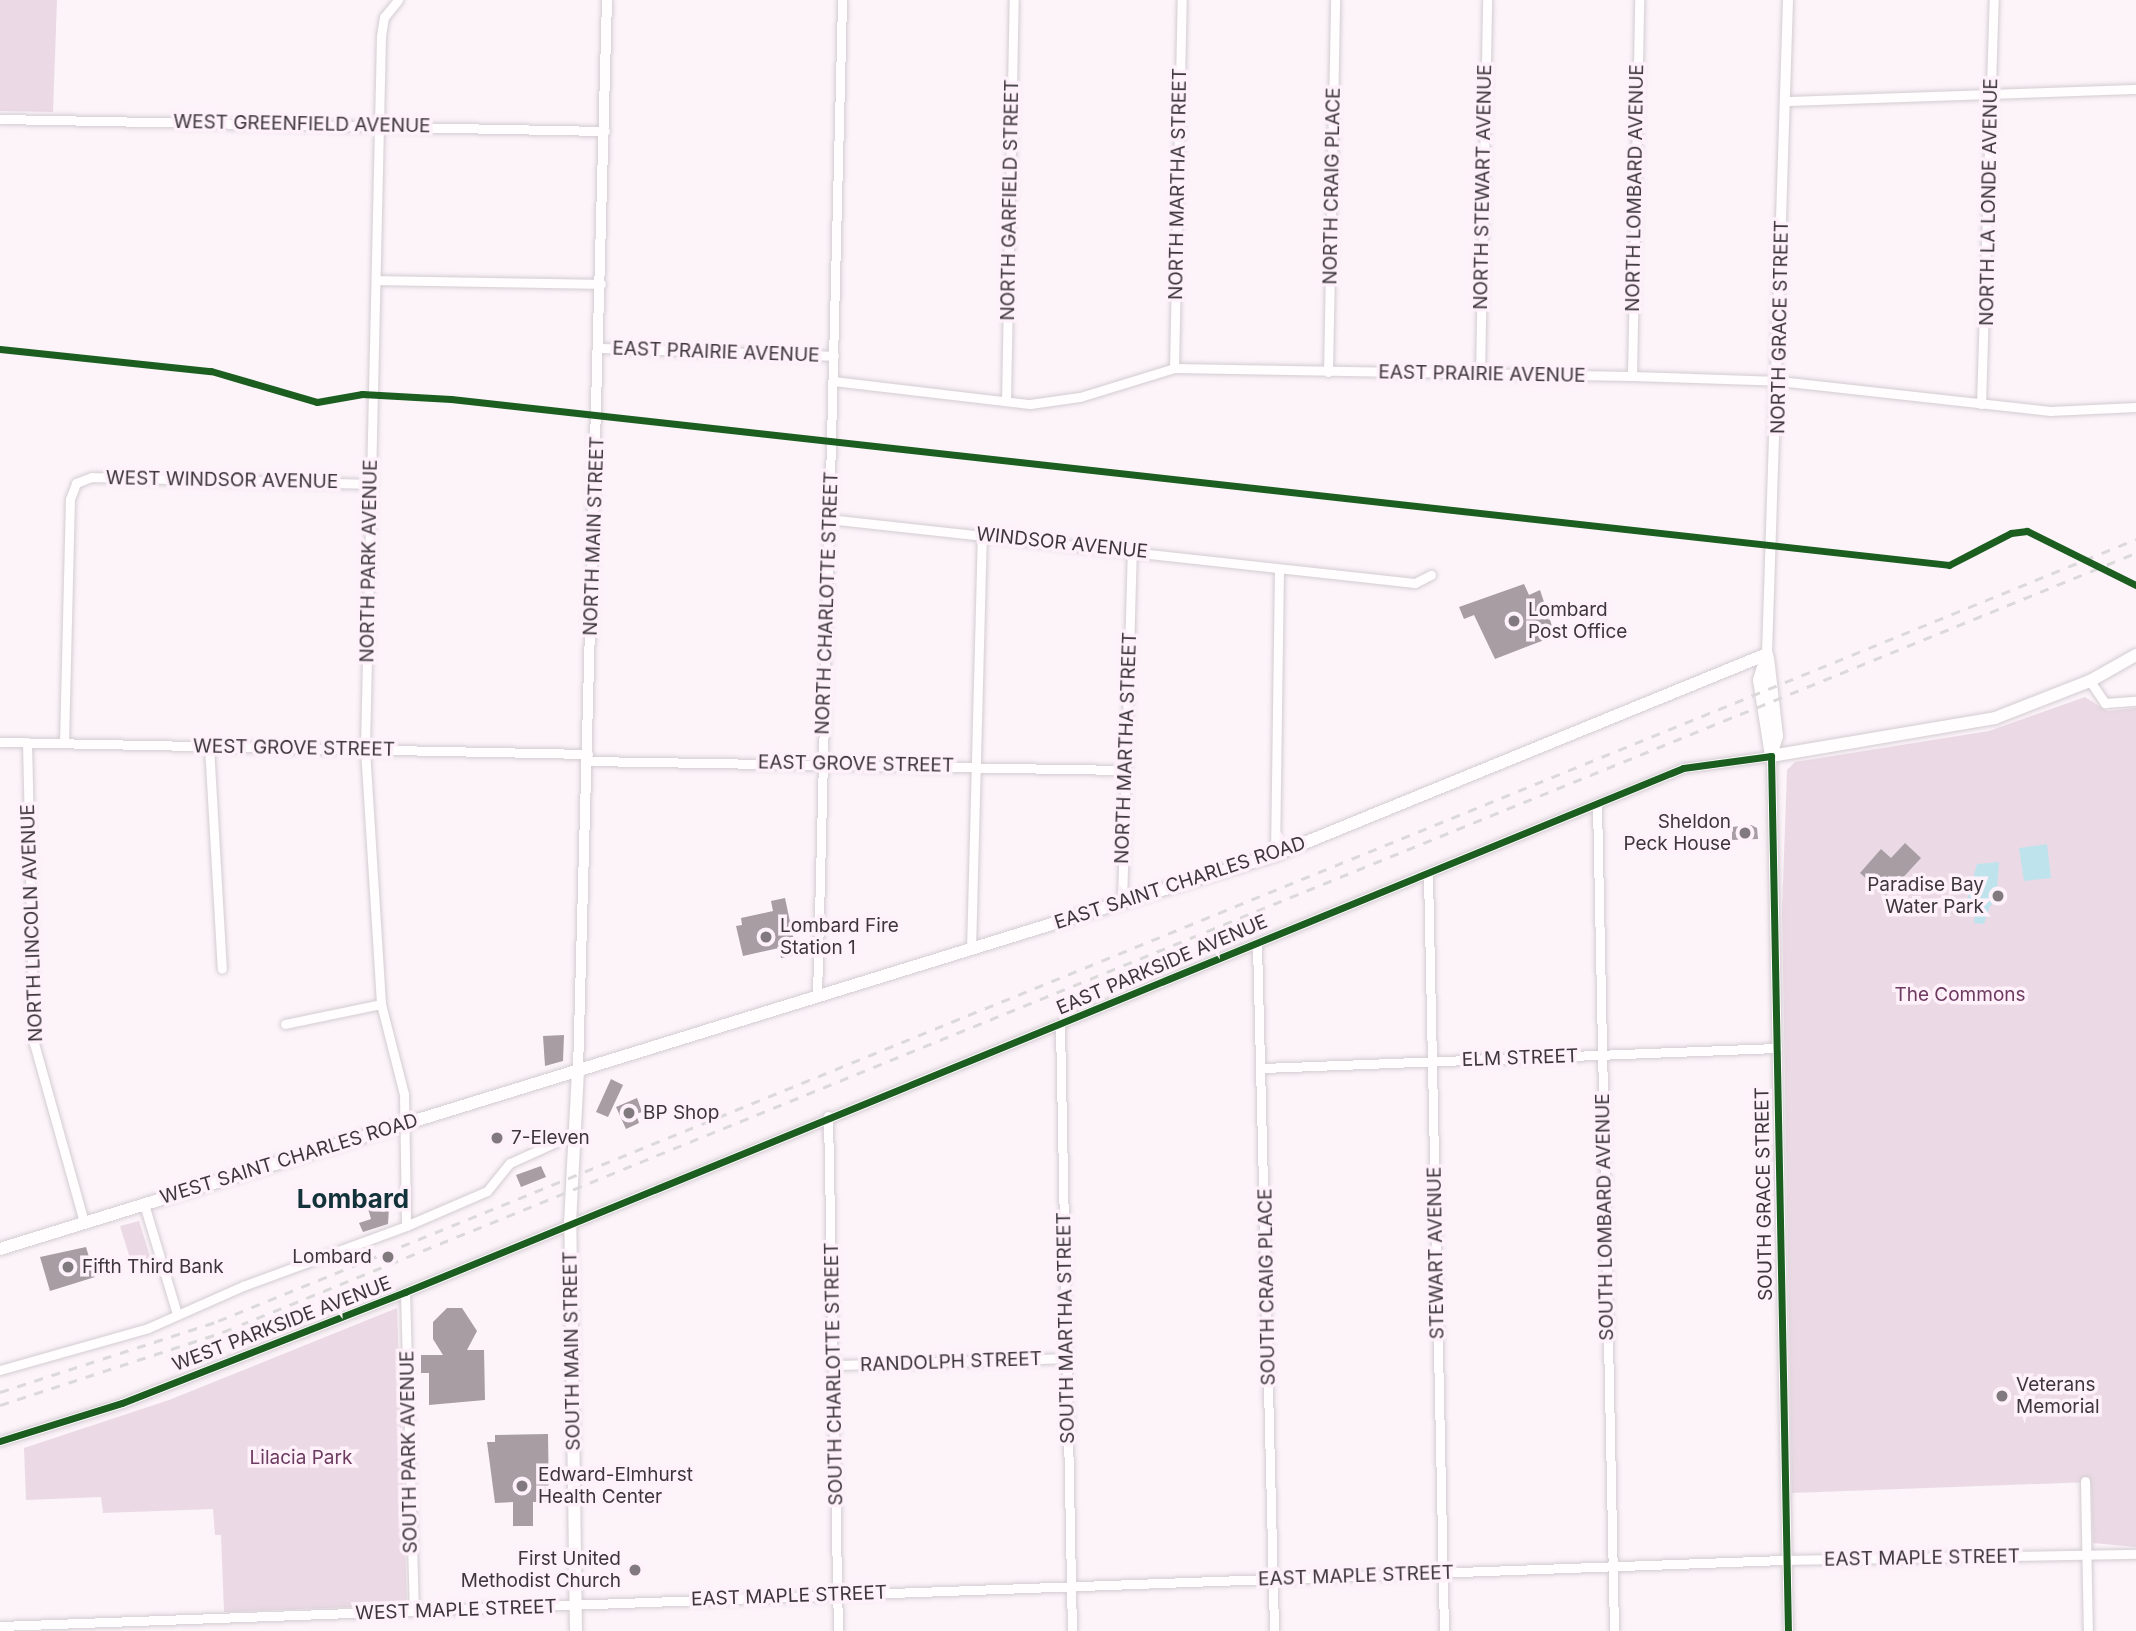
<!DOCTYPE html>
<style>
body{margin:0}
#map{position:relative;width:2136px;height:1631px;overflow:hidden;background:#fcf4f9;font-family:Inter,sans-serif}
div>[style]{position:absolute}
.green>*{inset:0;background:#ebdae5}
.water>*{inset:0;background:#bfe3ed}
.building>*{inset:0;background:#a79da3}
.roads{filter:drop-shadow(0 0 2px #d3ccd1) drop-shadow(0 0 2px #d3ccd1)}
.minor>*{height:9px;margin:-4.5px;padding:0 4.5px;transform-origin:4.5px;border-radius:4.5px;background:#fffdfe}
.tertiary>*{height:10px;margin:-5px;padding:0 5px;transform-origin:5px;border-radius:5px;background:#fffdfe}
.secondary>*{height:12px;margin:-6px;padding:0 6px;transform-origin:6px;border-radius:6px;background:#fffdfe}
.rail>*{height:2.5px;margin-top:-1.25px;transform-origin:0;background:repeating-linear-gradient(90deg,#dcd9da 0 9px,transparent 0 18px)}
.cycleway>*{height:7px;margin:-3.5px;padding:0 3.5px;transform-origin:3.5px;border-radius:3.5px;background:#1b5e20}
.dots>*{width:19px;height:19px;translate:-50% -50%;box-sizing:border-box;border:4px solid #fff1fa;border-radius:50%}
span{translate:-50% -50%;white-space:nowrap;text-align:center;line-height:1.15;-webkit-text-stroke:7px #fff1fa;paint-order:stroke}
.street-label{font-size:19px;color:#3d373b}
.poi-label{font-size:19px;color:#3d373b}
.left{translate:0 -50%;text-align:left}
.right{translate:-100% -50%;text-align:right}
.park-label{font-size:19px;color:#6d3a60}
.district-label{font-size:26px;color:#12333a;font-weight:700}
</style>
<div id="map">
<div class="green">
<div style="clip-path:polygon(0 0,57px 0,53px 112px,0 111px)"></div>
<div style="clip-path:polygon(2085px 697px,2107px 711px,2136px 708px,2136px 1547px,2093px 1543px,2091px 1482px,1792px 1493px,1782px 912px,1787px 770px,1795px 762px,1989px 731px)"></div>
<div style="clip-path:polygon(139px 1221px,152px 1263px,133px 1268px,120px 1226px)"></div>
<div style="clip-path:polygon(397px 1308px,407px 1605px,224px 1612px,221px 1535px,215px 1535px,213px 1509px,103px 1513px,101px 1497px,26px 1500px,24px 1448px,169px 1400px)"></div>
</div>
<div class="water">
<div style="clip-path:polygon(2047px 844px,2051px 878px,2024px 881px,2019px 848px)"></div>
<div style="clip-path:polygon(1999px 862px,1997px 891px,2006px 896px,1990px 906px,1984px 924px,1974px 923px,1975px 904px,1967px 900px,1977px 864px)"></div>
</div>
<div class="building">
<div style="clip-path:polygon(1524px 584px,1529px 595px,1540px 590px,1552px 626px,1544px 630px,1547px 639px,1495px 659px,1474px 615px,1464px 619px,1459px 607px)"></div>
<div style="clip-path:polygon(1751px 825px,1757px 828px,1758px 839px,1732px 840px,1732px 827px)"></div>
<div style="clip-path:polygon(1905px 843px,1921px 858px,1886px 896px,1860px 873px,1881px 849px,1891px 858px)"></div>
<div style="clip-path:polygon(785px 898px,797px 955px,781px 958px,779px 948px,743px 956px,736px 926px,742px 925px,741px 918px,773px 911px,771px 901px)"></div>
<div style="clip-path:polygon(564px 1035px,563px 1061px,545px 1066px,543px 1036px)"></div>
<div style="clip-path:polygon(611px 1079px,623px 1085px,608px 1117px,596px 1112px)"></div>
<div style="clip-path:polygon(637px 1098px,642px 1112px,636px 1114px,639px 1123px,626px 1129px,616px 1107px)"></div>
<div style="clip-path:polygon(541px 1166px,546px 1177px,521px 1187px,516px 1175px)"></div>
<div style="clip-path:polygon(390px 1191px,388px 1224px,363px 1232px,359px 1223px,371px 1219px,365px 1198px)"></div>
<div style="clip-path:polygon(86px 1247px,95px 1277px,50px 1291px,40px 1257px)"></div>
<div style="clip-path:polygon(447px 1308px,462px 1308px,477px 1331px,467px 1350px,484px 1350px,485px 1400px,429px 1405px,429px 1373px,421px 1373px,421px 1355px,443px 1355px,433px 1339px,433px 1322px)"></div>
<div style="clip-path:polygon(548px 1434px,549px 1502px,533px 1502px,533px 1526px,513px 1526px,513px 1502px,495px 1503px,487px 1442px,495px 1442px,495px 1435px)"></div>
</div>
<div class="roads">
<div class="minor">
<div style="left:398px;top:0;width:22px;rotate:129deg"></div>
<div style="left:384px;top:17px;width:19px;rotate:99deg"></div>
<div style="left:381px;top:36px;width:713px;rotate:91.29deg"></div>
<div style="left:365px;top:749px;width:256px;rotate:86.4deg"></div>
<div style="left:381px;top:1004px;width:93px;rotate:75.7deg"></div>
<div style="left:404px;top:1094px;width:132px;rotate:89.1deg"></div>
<div style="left:1786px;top:101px;width:350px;rotate:-2deg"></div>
<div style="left:0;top:119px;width:605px;rotate:1.14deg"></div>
<div style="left:376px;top:280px;width:225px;rotate:1deg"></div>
<div style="left:599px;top:348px;width:235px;rotate:1.9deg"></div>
<div style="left:1174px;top:368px;width:368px;rotate:-88.8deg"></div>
<div style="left:1328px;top:372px;width:372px;rotate:-88.9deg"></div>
<div style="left:1480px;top:374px;width:374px;rotate:-88.9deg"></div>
<div style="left:1632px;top:376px;width:376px;rotate:-88.9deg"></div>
<div style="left:833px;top:381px;width:198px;rotate:6.7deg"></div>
<div style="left:1030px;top:404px;width:50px;rotate:-8deg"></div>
<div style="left:1080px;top:397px;width:98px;rotate:-17.1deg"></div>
<div style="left:1174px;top:368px;width:458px;rotate:1deg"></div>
<div style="left:1632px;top:376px;width:147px;rotate:1.9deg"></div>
<div style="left:1779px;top:381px;width:273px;rotate:6.3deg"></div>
<div style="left:2050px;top:411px;width:86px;rotate:-2.7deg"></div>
<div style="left:1006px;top:401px;width:401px;rotate:-88.9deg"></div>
<div style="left:1981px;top:404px;width:404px;rotate:-88.2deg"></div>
<div style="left:828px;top:519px;width:590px;rotate:6.22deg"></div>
<div style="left:1415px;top:583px;width:18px;rotate:-27deg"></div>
<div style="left:2090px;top:681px;width:27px;rotate:56deg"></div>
<div style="left:2105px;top:703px;width:31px;rotate:-4deg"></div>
<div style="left:0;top:742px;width:588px;rotate:1.17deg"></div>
<div style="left:27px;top:742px;width:301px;rotate:88.7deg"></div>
<div style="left:34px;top:1043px;width:186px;rotate:74.4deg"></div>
<div style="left:64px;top:743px;width:244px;rotate:-88.6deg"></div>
<div style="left:70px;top:499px;width:17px;rotate:-69deg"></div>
<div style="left:76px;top:483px;width:17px;rotate:-21deg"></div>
<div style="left:92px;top:477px;width:278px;rotate:1.4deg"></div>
<div style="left:209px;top:746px;width:223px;rotate:86.7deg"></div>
<div style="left:588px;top:761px;width:537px;rotate:0.96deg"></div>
<div style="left:1597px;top:804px;width:827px;rotate:88.82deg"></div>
<div style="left:1275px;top:855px;width:285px;rotate:-89.2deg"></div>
<div style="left:1428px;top:874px;width:757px;rotate:88.79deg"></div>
<div style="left:1122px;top:903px;width:352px;rotate:-88.4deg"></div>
<div style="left:1257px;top:943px;width:688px;rotate:88.58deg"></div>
<div style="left:971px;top:950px;width:416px;rotate:-88.5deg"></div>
<div style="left:817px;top:997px;width:997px;rotate:-88.56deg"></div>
<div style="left:285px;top:1024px;width:98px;rotate:-11.8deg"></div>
<div style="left:1060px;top:1025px;width:606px;rotate:88.87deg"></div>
<div style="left:1263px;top:1068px;width:514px;rotate:-2.23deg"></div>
<div style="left:828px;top:1116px;width:515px;rotate:88.89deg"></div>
<div style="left:144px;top:1204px;width:115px;rotate:73.3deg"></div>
<div style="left:405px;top:1292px;width:319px;rotate:88.4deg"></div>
<div style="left:835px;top:1365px;width:232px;rotate:-1.7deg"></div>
<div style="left:0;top:1370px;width:154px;rotate:-15.8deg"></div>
<div style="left:148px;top:1328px;width:104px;rotate:-23.9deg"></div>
<div style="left:243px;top:1286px;width:174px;rotate:-20.2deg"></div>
<div style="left:406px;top:1226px;width:88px;rotate:-23.4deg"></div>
<div style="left:487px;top:1191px;width:36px;rotate:-51deg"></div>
<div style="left:510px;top:1163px;width:72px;rotate:-24.4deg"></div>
<div style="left:0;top:1441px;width:128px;rotate:-17.3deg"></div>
<div style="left:122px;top:1403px;width:304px;rotate:-21.4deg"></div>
<div style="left:405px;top:1292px;width:1381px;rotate:-22.29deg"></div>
<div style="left:1683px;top:768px;width:89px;rotate:-7.8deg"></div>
<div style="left:1771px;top:756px;width:875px;rotate:88.89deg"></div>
<div style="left:2085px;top:1481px;width:150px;rotate:88.9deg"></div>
<div style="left:0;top:1626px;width:1788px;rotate:-2.12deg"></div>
<div style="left:1787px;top:1560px;width:349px;rotate:-1deg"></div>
</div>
<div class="tertiary">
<div style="left:1767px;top:654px;width:654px;rotate:-88.16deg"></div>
<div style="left:578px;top:1071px;width:1071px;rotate:-88.45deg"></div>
</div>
<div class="secondary">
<div style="left:1767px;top:654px;width:27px;rotate:107deg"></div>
<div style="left:1759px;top:680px;width:77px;rotate:81deg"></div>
<div style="left:1768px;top:658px;width:79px;rotate:83.4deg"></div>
<div style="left:1777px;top:736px;width:21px;rotate:107deg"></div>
<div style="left:1771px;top:756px;width:227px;rotate:-9.6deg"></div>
<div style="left:1995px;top:718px;width:102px;rotate:-21.3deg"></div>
<div style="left:2090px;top:681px;width:53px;rotate:-29.5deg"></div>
<div style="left:0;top:1249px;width:1334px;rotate:-17.17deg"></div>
<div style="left:1275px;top:855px;width:531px;rotate:-22.22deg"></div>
<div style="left:576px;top:1631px;width:408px;rotate:-90.8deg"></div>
<div style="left:570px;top:1223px;width:152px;rotate:-87deg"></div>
</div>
</div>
<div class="rail">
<div style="left:0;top:1392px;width:229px;rotate:-18deg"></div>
<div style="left:218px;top:1321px;width:2071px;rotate:-22.18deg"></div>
<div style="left:0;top:1405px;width:235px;rotate:-18.1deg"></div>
<div style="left:223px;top:1332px;width:2066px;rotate:-22.16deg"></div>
</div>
<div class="cycleway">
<div style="left:0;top:349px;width:212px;rotate:6deg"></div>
<div style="left:211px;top:371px;width:110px;rotate:16.3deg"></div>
<div style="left:317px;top:402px;width:46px;rotate:-10.1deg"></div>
<div style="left:362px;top:394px;width:89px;rotate:3.2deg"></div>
<div style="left:451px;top:399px;width:1507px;rotate:6.32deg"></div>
<div style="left:1949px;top:565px;width:70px;rotate:-27.3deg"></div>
<div style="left:2011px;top:533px;width:16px;rotate:-7deg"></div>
<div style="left:2027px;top:531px;width:122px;rotate:26.4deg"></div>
<div style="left:0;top:1441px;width:128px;rotate:-17.3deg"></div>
<div style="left:122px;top:1403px;width:304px;rotate:-21.4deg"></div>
<div style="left:405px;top:1292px;width:1381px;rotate:-22.29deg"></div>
<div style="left:1683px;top:768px;width:89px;rotate:-7.8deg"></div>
<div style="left:1771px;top:756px;width:875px;rotate:88.89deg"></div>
</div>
<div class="dots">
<div style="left:1514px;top:621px;background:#80797e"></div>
<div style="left:1745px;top:833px;background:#80797e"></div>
<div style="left:1998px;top:896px;background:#80797e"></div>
<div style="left:766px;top:937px;background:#80797e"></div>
<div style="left:629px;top:1113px;background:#80797e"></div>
<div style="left:497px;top:1138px;background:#80797e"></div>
<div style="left:388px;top:1257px;background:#80797e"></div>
<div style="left:68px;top:1267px;background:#80797e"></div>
<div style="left:2002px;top:1396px;background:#80797e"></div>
<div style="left:522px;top:1486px;background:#80797e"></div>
<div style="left:635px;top:1570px;background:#80797e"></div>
</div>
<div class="street-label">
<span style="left:302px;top:124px;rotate:1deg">WEST GREENFIELD AVENUE</span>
<span style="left:1178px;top:184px;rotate:-89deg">NORTH MARTHA STREET</span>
<span style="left:1332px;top:186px;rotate:-89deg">NORTH CRAIG PLACE</span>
<span style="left:1483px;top:187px;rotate:-89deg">NORTH STEWART AVENUE</span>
<span style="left:1635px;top:188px;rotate:-89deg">NORTH LOMBARD AVENUE</span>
<span style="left:1010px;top:200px;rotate:-89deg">NORTH GARFIELD STREET</span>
<span style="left:1989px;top:202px;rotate:-89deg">NORTH LA LONDE AVENUE</span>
<span style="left:1780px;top:327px;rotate:-89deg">NORTH GRACE STREET</span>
<span style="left:716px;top:352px;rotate:2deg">EAST PRAIRIE AVENUE</span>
<span style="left:1482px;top:374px;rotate:1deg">EAST PRAIRIE AVENUE</span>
<span style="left:222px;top:480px;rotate:1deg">WEST WINDSOR AVENUE</span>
<span style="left:594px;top:536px;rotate:-88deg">NORTH MAIN STREET</span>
<span style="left:1062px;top:543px;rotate:6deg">WINDSOR AVENUE</span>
<span style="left:369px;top:561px;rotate:-89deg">NORTH PARK AVENUE</span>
<span style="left:827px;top:603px;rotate:-88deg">NORTH CHARLOTTE STREET</span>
<span style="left:294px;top:748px;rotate:1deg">WEST GROVE STREET</span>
<span style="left:1126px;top:748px;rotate:-88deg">NORTH MARTHA STREET</span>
<span style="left:856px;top:764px;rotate:1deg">EAST GROVE STREET</span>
<span style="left:1180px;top:883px;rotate:-18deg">EAST SAINT CHARLES ROAD</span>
<span style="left:32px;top:923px;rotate:-92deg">NORTH LINCOLN AVENUE</span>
<span style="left:1162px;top:965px;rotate:-23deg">EAST PARKSIDE AVENUE</span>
<span style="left:1520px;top:1058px;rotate:-2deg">ELM STREET</span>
<span style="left:289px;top:1159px;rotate:-17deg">WEST SAINT CHARLES ROAD</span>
<span style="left:1764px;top:1194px;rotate:-91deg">SOUTH GRACE STREET</span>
<span style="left:1605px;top:1217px;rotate:-91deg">SOUTH LOMBARD AVENUE</span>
<span style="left:1436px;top:1253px;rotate:-91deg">STEWART AVENUE</span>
<span style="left:1267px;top:1287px;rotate:-91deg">SOUTH CRAIG PLACE</span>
<span style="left:282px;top:1324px;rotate:-21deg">WEST PARKSIDE AVENUE</span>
<span style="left:1066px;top:1328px;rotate:-91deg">SOUTH MARTHA STREET</span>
<span style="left:572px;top:1351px;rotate:-91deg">SOUTH MAIN STREET</span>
<span style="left:951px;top:1362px;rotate:-2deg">RANDOLPH STREET</span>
<span style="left:834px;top:1374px;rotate:-91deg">SOUTH CHARLOTTE STREET</span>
<span style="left:409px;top:1452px;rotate:-91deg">SOUTH PARK AVENUE</span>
<span style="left:1922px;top:1558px;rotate:-1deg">EAST MAPLE STREET</span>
<span style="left:1356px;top:1576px;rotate:-2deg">EAST MAPLE STREET</span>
<span style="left:789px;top:1596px;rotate:-2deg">EAST MAPLE STREET</span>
<span style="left:456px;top:1610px;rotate:-2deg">WEST MAPLE STREET</span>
</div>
<div class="poi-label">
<span class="left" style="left:1528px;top:621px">Lombard<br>Post Office</span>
<span class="right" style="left:1731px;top:833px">Sheldon<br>Peck House</span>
<span class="right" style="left:1984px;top:896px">Paradise Bay<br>Water Park</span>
<span class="left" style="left:780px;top:937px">Lombard Fire<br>Station 1</span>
<span class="left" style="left:643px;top:1113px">BP Shop</span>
<span class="left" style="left:511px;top:1138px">7-Eleven</span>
<span class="right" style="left:372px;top:1257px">Lombard</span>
<span class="left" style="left:82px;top:1267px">Fifth Third Bank</span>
<span class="left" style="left:2016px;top:1396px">Veterans<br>Memorial</span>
<span class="left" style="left:538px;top:1486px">Edward-Elmhurst<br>Health Center</span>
<span class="right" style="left:621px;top:1570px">First United<br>Methodist Church</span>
</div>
<div class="park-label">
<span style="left:1960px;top:995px">The Commons</span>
<span style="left:301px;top:1458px">Lilacia Park</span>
</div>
<div class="district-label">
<span style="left:353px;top:1199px">Lombard</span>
</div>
</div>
